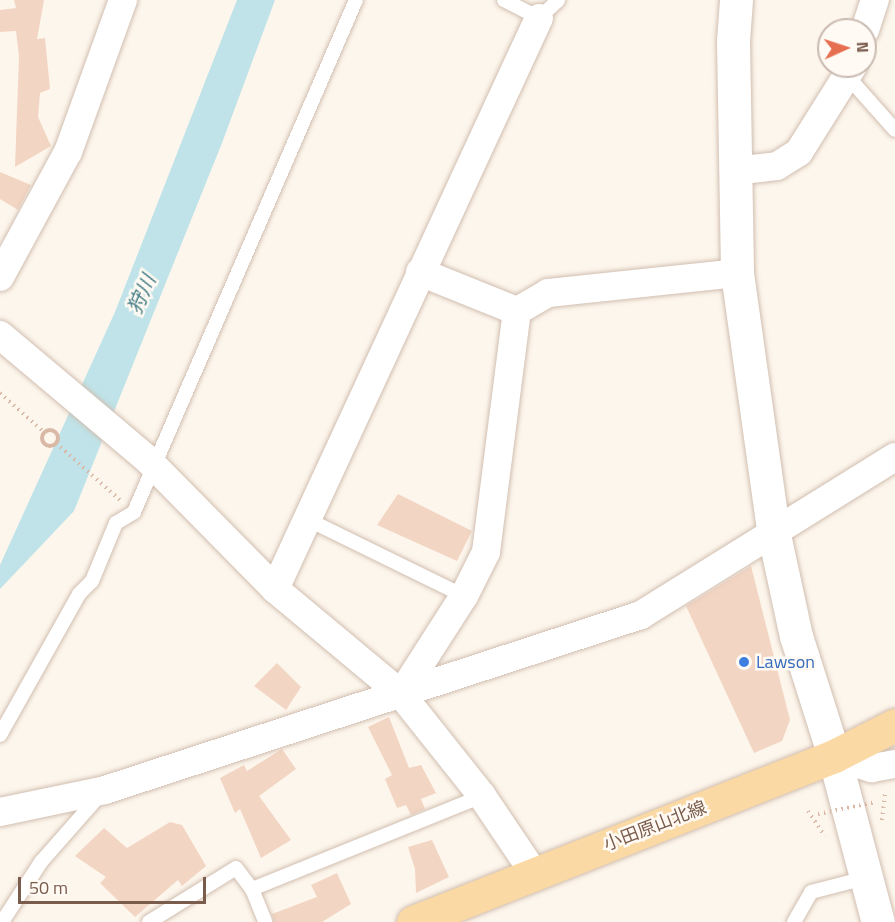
<!DOCTYPE html>
<meta charset="utf-8">
<style>
body{margin:0}
#map{position:relative;width:895px;height:922px;overflow:hidden;background:#fdf6ec;font-family:"Titillium Web","Noto Sans JP",sans-serif}
div>[style]{position:absolute}
.water>*{inset:0;background:#bfe3e8}
.building>*{inset:0;background:#f3d5c3}
.path>*{height:4px;margin-top:-2px;transform-origin:0;background:repeating-linear-gradient(90deg,#d9b8a5 0 1.5px,transparent 0 6px)}
.path>.ring{margin:-2px;padding:0;box-sizing:content-box;background:none;border:4px solid #d9b8a5;border-radius:50%}
.roads{filter:drop-shadow(0 0 2px #d1beb0) drop-shadow(0 0 2px #d1beb0)}
.service>*{height:14px;margin:-7px;padding:0 7px;transform-origin:7px;border-radius:7px;background:#fff}
.minor>*{height:28px;margin:-14px;padding:0 14px;transform-origin:14px;border-radius:14px;background:#fff}
.tertiary>*{height:33px;margin:-16.5px;padding:0 16.5px;transform-origin:16.5px;border-radius:16.5px;background:#fff}
.secondary>*{height:33px;margin:-16.5px;padding:0 16.5px;transform-origin:16.5px;border-radius:16.5px;background:#fff}
.primary>*{height:33px;margin:-16.5px;padding:0 16.5px;transform-origin:16.5px;border-radius:16.5px;background:#fbd9a5}
.path-bridge>*{height:4px;margin-top:-2px;transform-origin:0;background:repeating-linear-gradient(90deg,#d9b8a5 0 1.5px,transparent 0 6px)}
.dots>*{width:16px;height:16px;translate:-50% -50%;box-sizing:border-box;border:3px solid #fffaf3;border-radius:50%}
span{translate:-50% -50%;white-space:nowrap;text-align:center;line-height:1.15;-webkit-text-stroke:5px #fffaf3;paint-order:stroke}
.shop-label{font-size:18px;color:#366cbe}
.left{translate:0 -50%;text-align:left}
.street-label{font-size:18px;color:#7a5c4d}
.water-label{font-size:20px;color:#437c86;font-style:italic}
.north{position:absolute;left:817px;top:18px;width:60px;height:60px;box-sizing:border-box;background:#fffaf3;border:2px solid #cabbb1;border-radius:50%;rotate:87deg;font-size:16px;font-weight:700;line-height:24px;text-align:center;color:#7a5c4d}
.north::after{content:'';display:block;margin:auto;width:21px;height:27px;background:#e76f51;clip-path:polygon(50% 0,100% 100%,50% 72%,0 100%)}
.scale{position:absolute;left:18px;top:877px;width:188px;height:27px;box-sizing:border-box;border:3px solid #7a5c4d;border-top:0;padding-left:8px;font-size:18px;line-height:21px;white-space:nowrap;color:#7a5c4d;-webkit-text-stroke:4px #fffaf3;paint-order:stroke}
</style>
<div id="map">
<div class="water">
<div style="clip-path:polygon(237px 0,275px 0,222px 143px,74px 511px,0 589px,0 565px,115px 312px)"></div>
</div>
<div class="building">
<div style="clip-path:polygon(14px 0,44px 0,37px 39px,45px 38px,50px 89px,40px 93px,38px 117px,51px 146px,15px 167px,19px 56px,16px 31px,0 32px,0 10px,16px 8px)"></div>
<div style="clip-path:polygon(0 172px,31px 185px,18px 210px,0 199px)"></div>
<div style="clip-path:polygon(398px 494px,472px 531px,457px 561px,377px 525px)"></div>
<div style="clip-path:polygon(751px 566px,790px 720px,782px 741px,754px 753px,686px 606px)"></div>
<div style="clip-path:polygon(277px 663px,301px 687px,286px 710px,254px 686px)"></div>
<div style="clip-path:polygon(389px 717px,409px 768px,421px 765px,436px 793px,421px 799px,425px 809px,411px 815px,406px 805px,397px 808px,385px 779px,392px 775px,368px 727px)"></div>
<div style="clip-path:polygon(282px 749px,296px 769px,259px 796px,291px 840px,261px 858px,240px 809px,235px 813px,220px 778px,244px 765px,247px 771px)"></div>
<div style="clip-path:polygon(170px 822px,182px 825px,206px 866px,182px 886px,178px 880px,135px 917px,100px 883px,106px 877px,75px 856px,104px 828px,127px 848px)"></div>
<div style="clip-path:polygon(432px 840px,449px 877px,416px 893px,415px 869px,408px 847px)"></div>
<div style="clip-path:polygon(337px 873px,351px 904px,322px 922px,274px 922px,272px 914px,317px 897px,311px 885px)"></div>
</div>
<div class="path">
<div style="left:0;top:393px;width:59px;rotate:41.6deg"></div>
<div class="ring" style="left:42px;top:430px;width:12px;height:12px"></div>
<div style="left:56px;top:443px;width:86px;rotate:41.7deg"></div>
<div style="left:808px;top:811px;width:30px;rotate:56deg"></div>
<div style="left:882px;top:820px;width:26px;rotate:-83deg"></div>
</div>
<div class="roads">
<div class="service">
<div style="left:504px;top:0;width:39px;rotate:27deg"></div>
<div style="left:539px;top:18px;width:26px;rotate:-43deg"></div>
<div style="left:849px;top:78px;width:69px;rotate:48.5deg"></div>
<div style="left:309px;top:520px;width:173px;rotate:26.1deg"></div>
<div style="left:0;top:735px;width:162px;rotate:-60.7deg"></div>
<div style="left:79px;top:594px;width:18px;rotate:-45deg"></div>
<div style="left:92px;top:581px;width:63px;rotate:-67.5deg"></div>
<div style="left:116px;top:523px;width:21px;rotate:-31deg"></div>
<div style="left:134px;top:512px;width:558px;rotate:-66.56deg"></div>
<div style="left:252px;top:889px;width:248px;rotate:-22deg"></div>
<div style="left:2px;top:922px;width:72px;rotate:-57deg"></div>
<div style="left:41px;top:862px;width:88px;rotate:-48.7deg"></div>
<div style="left:149px;top:922px;width:102px;rotate:-31.8deg"></div>
<div style="left:236px;top:868px;width:26px;rotate:53deg"></div>
<div style="left:252px;top:889px;width:35px;rotate:68deg"></div>
<div style="left:794px;top:922px;width:34px;rotate:-60deg"></div>
<div style="left:811px;top:892px;width:56px;rotate:-14.5deg"></div>
</div>
<div class="minor">
<div style="left:865px;top:30px;width:32px;rotate:-72deg"></div>
<div style="left:734px;top:171px;width:43px;rotate:-6.6deg"></div>
<div style="left:777px;top:166px;width:26px;rotate:-32deg"></div>
<div style="left:799px;top:152px;width:102px;rotate:-57.9deg"></div>
<div style="left:420px;top:272px;width:105px;rotate:21.9deg"></div>
<div style="left:0;top:277px;width:142px;rotate:-61.5deg"></div>
<div style="left:68px;top:152px;width:162px;rotate:-70.1deg"></div>
<div style="left:0;top:335px;width:192px;rotate:40.1deg"></div>
<div style="left:147px;top:459px;width:182px;rotate:45.4deg"></div>
<div style="left:275px;top:589px;width:164px;rotate:39.8deg"></div>
<div style="left:401px;top:694px;width:130px;rotate:51.5deg"></div>
<div style="left:482px;top:796px;width:93px;rotate:56deg"></div>
<div style="left:275px;top:589px;width:629px;rotate:-65.19deg"></div>
<div style="left:401px;top:694px;width:117px;rotate:-57.3deg"></div>
<div style="left:464px;top:596px;width:49px;rotate:-63.4deg"></div>
<div style="left:486px;top:552px;width:243px;rotate:-82.7deg"></div>
<div style="left:517px;top:311px;width:36px;rotate:-30deg"></div>
<div style="left:548px;top:293px;width:190px;rotate:-6deg"></div>
<div style="left:834px;top:756px;width:40px;rotate:18deg"></div>
<div style="left:872px;top:768px;width:23px;rotate:-10deg"></div>
<div style="left:0;top:812px;width:107px;rotate:-11.8deg"></div>
<div style="left:105px;top:790px;width:564px;rotate:-18.08deg"></div>
<div style="left:641px;top:615px;width:299px;rotate:-31.9deg"></div>
</div>
<div class="tertiary">
<div style="left:736px;top:0;width:41px;rotate:94.2deg"></div>
<div style="left:733px;top:41px;width:232px;rotate:89deg"></div>
<div style="left:737px;top:273px;width:260px;rotate:82deg"></div>
<div style="left:773px;top:530px;width:108px;rotate:77.8deg"></div>
<div style="left:796px;top:636px;width:126px;rotate:72.4deg"></div>
</div>
<div class="secondary">
<div style="left:834px;top:756px;width:172px;rotate:75.2deg"></div>
</div>
<div class="primary">
<div style="left:413px;top:922px;width:453px;rotate:-21.5deg"></div>
<div style="left:834px;top:756px;width:68px;rotate:-26.9deg"></div>
</div>
</div>
<div class="path-bridge">
<div style="left:818px;top:814px;width:59px;rotate:-11.7deg"></div>
</div>
<div class="dots">
<div style="left:744px;top:662px;background:#3f7fe0"></div>
</div>
<div class="shop-label">
<span class="left" style="left:756px;top:662px">Lawson</span>
</div>
<div class="street-label">
<span style="left:655px;top:826px;rotate:-21deg">小田原山北線</span>
</div>
<div class="water-label">
<span style="left:141px;top:294px;rotate:-66deg">狩川</span>
</div>
<div class="north">N</div>
<div class="scale">50 m</div>
</div>
